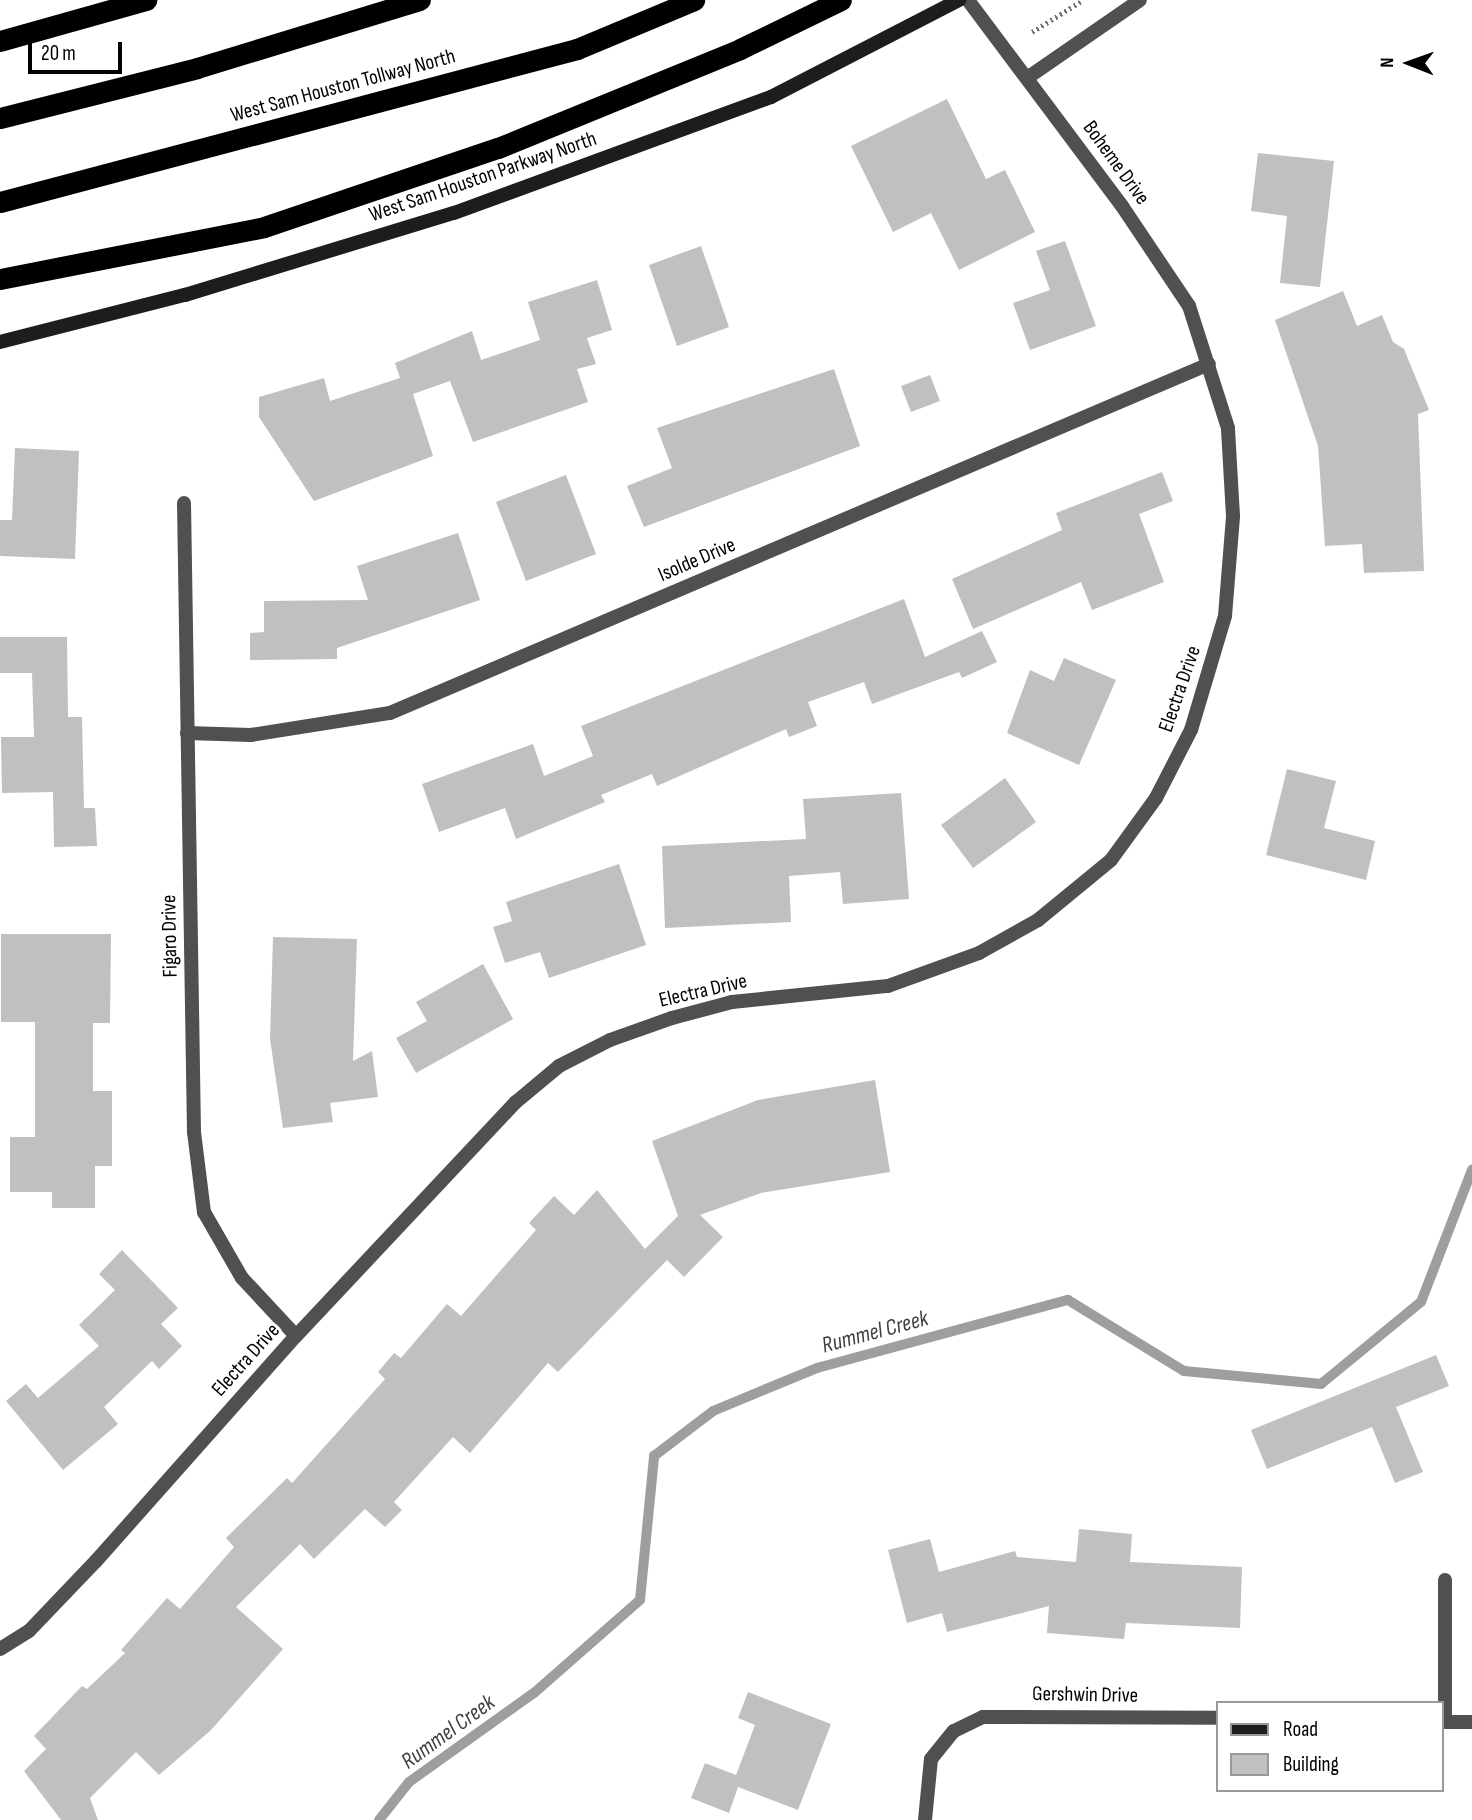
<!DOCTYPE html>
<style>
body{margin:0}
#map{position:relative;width:1472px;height:1820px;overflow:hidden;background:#fff;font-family:"Sofia Sans Condensed",sans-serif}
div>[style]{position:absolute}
.stream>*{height:10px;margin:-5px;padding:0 5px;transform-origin:5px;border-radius:5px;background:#9e9e9e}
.building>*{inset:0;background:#c0c0c0}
.path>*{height:4.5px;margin-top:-2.25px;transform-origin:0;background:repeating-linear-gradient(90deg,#727272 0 2px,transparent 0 5.5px)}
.minor>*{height:14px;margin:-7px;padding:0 7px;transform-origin:7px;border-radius:7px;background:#505050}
.secondary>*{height:14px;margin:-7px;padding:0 7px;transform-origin:7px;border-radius:7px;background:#1d1d1d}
.motorway>*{height:21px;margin:-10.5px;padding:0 10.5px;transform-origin:10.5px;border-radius:10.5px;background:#000}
span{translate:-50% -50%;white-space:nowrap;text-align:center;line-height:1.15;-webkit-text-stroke:6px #fff;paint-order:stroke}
.street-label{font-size:21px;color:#000}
.water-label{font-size:23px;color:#3f3f3f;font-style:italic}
.legend{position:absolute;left:1216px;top:1701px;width:228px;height:91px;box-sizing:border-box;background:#fff;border:2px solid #999;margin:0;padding:9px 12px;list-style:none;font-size:21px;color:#000}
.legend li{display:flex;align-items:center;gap:14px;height:35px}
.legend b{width:35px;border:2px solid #999}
.north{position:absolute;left:1374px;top:28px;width:70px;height:70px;-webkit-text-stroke:5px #fff;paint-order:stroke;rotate:271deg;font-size:19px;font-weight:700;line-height:28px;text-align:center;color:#000}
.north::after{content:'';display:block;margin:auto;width:24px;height:32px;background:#000;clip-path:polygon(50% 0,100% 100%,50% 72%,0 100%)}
.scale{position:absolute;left:28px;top:42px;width:94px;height:32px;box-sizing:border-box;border:4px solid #000;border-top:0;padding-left:9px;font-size:21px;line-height:24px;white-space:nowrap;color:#000;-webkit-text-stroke:5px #fff;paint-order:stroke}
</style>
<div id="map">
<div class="stream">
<div style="left:379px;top:1820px;width:48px;rotate:-51.7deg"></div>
<div style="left:409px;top:1782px;width:153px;rotate:-35.5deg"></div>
<div style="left:534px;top:1693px;width:141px;rotate:-41.3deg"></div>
<div style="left:640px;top:1600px;width:145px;rotate:-84.4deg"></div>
<div style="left:654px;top:1456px;width:74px;rotate:-37.3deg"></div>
<div style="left:713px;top:1411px;width:113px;rotate:-22.5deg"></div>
<div style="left:817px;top:1368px;width:260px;rotate:-15.2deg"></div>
<div style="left:1068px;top:1300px;width:136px;rotate:31.5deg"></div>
<div style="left:1184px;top:1371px;width:138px;rotate:5.4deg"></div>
<div style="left:1321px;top:1384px;width:129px;rotate:-39.4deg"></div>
<div style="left:1421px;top:1302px;width:142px;rotate:-68.9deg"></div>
</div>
<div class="building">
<div style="clip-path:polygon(947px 99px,986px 179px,1005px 170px,1035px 232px,959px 270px,931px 213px,893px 232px,851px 146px)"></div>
<div style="clip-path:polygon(1258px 153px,1334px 161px,1320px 287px,1280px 283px,1287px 216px,1251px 211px)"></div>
<div style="clip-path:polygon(1065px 241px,1096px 326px,1030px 350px,1013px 303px,1050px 290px,1036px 251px)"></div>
<div style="clip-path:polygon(701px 246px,729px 327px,677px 346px,649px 265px)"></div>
<div style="clip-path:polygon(597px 280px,612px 330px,587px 338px,596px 364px,577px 369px,588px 402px,473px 442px,450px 381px,413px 394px,433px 456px,314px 501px,259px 417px,259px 397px,324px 378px,330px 401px,400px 378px,395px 363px,472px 331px,481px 360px,540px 340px,528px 302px)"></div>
<div style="clip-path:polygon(1343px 291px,1357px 326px,1382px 315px,1393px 342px,1404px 349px,1429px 410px,1418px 414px,1424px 571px,1364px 573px,1362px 544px,1325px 546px,1318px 446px,1275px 320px)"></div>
<div style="clip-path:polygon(834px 369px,860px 446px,644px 527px,627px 486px,672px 468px,657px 428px)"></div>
<div style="clip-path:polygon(930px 375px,940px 401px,911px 412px,901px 386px)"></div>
<div style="clip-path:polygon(15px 448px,79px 451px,75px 559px,0 556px,0 520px,12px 520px)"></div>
<div style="clip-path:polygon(1162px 472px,1173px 501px,1139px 514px,1164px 582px,1092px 610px,1081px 582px,973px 629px,952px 579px,1062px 530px,1056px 513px)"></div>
<div style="clip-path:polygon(566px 475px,596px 554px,526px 581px,496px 502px)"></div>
<div style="clip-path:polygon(458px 533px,480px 600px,337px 648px,337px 659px,250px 660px,250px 633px,264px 632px,264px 601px,368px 600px,357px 566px)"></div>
<div style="clip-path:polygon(904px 599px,925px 657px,982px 631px,997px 662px,962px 678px,959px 672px,872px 704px,864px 682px,808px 702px,817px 726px,789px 737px,786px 729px,657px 786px,652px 774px,601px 795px,605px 802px,516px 839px,505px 808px,439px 832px,422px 784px,533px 744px,544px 776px,593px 756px,581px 726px)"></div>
<div style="clip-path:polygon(0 637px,67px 637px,68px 717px,82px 717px,84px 808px,95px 808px,97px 846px,54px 847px,53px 792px,2px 793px,1px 737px,34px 737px,32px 673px,0 673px)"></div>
<div style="clip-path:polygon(1064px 658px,1116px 680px,1079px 765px,1007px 733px,1030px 670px,1054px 681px)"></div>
<div style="clip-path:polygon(1287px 769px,1336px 781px,1324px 828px,1375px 841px,1366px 880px,1266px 855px)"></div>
<div style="clip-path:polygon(1005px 778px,1036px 822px,973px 868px,941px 825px)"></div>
<div style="clip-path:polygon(901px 793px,909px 899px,843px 904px,840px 872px,789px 876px,791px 922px,665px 928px,662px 846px,806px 839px,803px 799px)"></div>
<div style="clip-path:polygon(619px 864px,646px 945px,549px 978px,540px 952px,505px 963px,493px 927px,512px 921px,506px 902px)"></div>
<div style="clip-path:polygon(1px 934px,111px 934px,110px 1023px,93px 1023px,93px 1091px,112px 1091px,112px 1166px,95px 1166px,95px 1208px,52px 1208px,52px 1192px,10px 1192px,10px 1137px,35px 1137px,35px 1022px,1px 1022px)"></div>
<div style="clip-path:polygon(273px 937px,357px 939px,353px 1061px,372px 1051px,378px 1097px,330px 1103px,333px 1122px,283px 1128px,270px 1039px)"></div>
<div style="clip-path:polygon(483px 964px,513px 1019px,416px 1073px,396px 1038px,427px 1021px,416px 1002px)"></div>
<div style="clip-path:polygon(875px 1080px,890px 1172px,761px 1193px,700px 1215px,723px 1237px,684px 1277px,667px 1260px,558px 1372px,548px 1363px,470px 1453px,453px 1437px,394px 1502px,402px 1510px,385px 1527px,365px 1509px,314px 1559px,300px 1544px,236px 1607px,283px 1649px,211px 1730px,159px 1775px,136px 1752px,90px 1798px,98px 1820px,61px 1820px,24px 1771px,46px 1749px,34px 1736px,82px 1686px,87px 1689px,125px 1653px,121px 1650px,167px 1598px,180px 1609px,234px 1547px,226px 1538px,287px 1478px,292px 1483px,385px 1379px,378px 1372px,394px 1353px,401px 1358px,447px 1304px,461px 1316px,536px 1230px,529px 1223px,554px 1196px,574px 1215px,597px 1190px,645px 1249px,678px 1216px,652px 1141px,758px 1100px)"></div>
<div style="clip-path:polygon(122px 1250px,178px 1308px,161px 1324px,182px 1346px,159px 1369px,152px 1361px,104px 1407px,118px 1424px,63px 1470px,6px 1401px,26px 1384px,38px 1398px,99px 1346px,79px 1325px,115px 1290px,99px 1274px)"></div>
<div style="clip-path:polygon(1436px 1355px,1449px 1386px,1396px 1407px,1423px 1472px,1395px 1483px,1372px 1427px,1267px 1469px,1251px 1430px)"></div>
<div style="clip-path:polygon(1079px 1529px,1132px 1534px,1130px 1562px,1242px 1567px,1240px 1628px,1126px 1623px,1124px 1639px,1047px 1633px,1049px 1606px,947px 1632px,942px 1613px,907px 1623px,888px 1550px,930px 1539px,939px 1572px,1015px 1551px,1017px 1557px,1076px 1562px)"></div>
<div style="clip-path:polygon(748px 1692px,831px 1724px,798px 1810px,738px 1787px,729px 1813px,691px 1798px,705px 1763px,736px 1775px,755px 1725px,738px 1718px)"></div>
</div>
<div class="path">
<div style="left:1032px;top:32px;width:60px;rotate:-32.1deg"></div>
</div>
<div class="minor">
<div style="left:1027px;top:78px;width:137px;rotate:-34.6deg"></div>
<div style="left:184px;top:503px;width:629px;rotate:89.09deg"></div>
<div style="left:194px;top:1132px;width:81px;rotate:82.9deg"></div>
<div style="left:204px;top:1212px;width:76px;rotate:60.1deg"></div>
<div style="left:242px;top:1278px;width:79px;rotate:47deg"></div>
<div style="left:187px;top:733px;width:64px;rotate:1.8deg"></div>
<div style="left:251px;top:735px;width:141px;rotate:-9deg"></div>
<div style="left:390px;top:713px;width:890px;rotate:-23.08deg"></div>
<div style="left:1445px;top:1580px;width:142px;rotate:90deg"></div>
<div style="left:0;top:1649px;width:34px;rotate:-32deg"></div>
<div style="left:29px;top:1631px;width:97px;rotate:-46.3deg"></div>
<div style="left:96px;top:1561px;width:301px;rotate:-48.4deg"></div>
<div style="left:296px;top:1336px;width:321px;rotate:-46.8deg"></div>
<div style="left:516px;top:1102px;width:56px;rotate:-39.9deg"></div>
<div style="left:559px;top:1066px;width:57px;rotate:-27deg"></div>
<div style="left:610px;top:1040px;width:66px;rotate:-19.5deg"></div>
<div style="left:672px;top:1018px;width:62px;rotate:-14.9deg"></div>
<div style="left:732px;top:1002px;width:157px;rotate:-5.9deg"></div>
<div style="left:888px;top:986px;width:97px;rotate:-19.9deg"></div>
<div style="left:979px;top:953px;width:68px;rotate:-29.2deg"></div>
<div style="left:1038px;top:920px;width:94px;rotate:-39.4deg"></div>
<div style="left:1111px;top:860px;width:77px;rotate:-54deg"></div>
<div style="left:1156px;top:798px;width:76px;rotate:-62.8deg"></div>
<div style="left:1191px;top:730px;width:119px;rotate:-73.4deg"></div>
<div style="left:1225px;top:616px;width:100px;rotate:-85.4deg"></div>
<div style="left:1233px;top:516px;width:88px;rotate:-93.3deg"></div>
<div style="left:1228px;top:428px;width:128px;rotate:-107.7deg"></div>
<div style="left:1189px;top:306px;width:120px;rotate:-123.8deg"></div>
<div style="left:1122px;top:206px;width:257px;rotate:-126.8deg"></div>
<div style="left:1442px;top:1722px;width:30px"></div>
<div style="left:925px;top:1820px;width:61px;rotate:-84.4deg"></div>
<div style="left:931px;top:1759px;width:36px;rotate:-51deg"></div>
<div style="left:954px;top:1731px;width:32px;rotate:-26deg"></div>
<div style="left:983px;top:1717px;width:235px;rotate:0.2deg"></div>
</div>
<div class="secondary">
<div style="left:0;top:342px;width:191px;rotate:-14.3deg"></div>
<div style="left:185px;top:295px;width:281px;rotate:-17deg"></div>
<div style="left:454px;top:213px;width:338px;rotate:-20.1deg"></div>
<div style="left:771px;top:97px;width:212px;rotate:-27.3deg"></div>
</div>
<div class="motorway">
<div style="left:0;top:41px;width:152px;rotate:-15.7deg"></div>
<div style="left:0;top:118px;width:203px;rotate:-14.2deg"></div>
<div style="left:197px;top:68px;width:233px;rotate:-17deg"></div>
<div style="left:0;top:202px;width:597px;rotate:-14.85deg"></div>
<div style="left:577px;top:49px;width:127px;rotate:-22.7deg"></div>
<div style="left:0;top:279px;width:269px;rotate:-11.1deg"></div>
<div style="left:264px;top:227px;width:247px;rotate:-18.7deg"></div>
<div style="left:498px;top:148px;width:261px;rotate:-22.2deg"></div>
<div style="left:740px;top:49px;width:112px;rotate:-25.9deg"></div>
</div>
<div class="street-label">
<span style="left:343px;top:86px;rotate:-15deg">West Sam Houston Tollway North</span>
<span style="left:1116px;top:163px;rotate:54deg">Boheme Drive</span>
<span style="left:483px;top:177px;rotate:-19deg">West Sam Houston Parkway North</span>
<span style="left:697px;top:560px;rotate:-23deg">Isolde Drive</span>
<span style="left:1180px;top:689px;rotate:-71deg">Electra Drive</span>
<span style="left:170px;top:936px;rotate:-91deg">Figaro Drive</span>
<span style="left:703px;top:991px;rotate:-13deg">Electra Drive</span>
<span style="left:246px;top:1360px;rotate:-48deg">Electra Drive</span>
<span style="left:1085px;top:1695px;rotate:1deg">Gershwin Drive</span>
</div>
<div class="water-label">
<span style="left:875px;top:1332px;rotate:-15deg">Rummel Creek</span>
<span style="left:448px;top:1732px;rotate:-36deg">Rummel Creek</span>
</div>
<ul class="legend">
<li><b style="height:9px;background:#1d1d1d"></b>Road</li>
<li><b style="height:19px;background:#c0c0c0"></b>Building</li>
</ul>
<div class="north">N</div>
<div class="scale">20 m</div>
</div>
